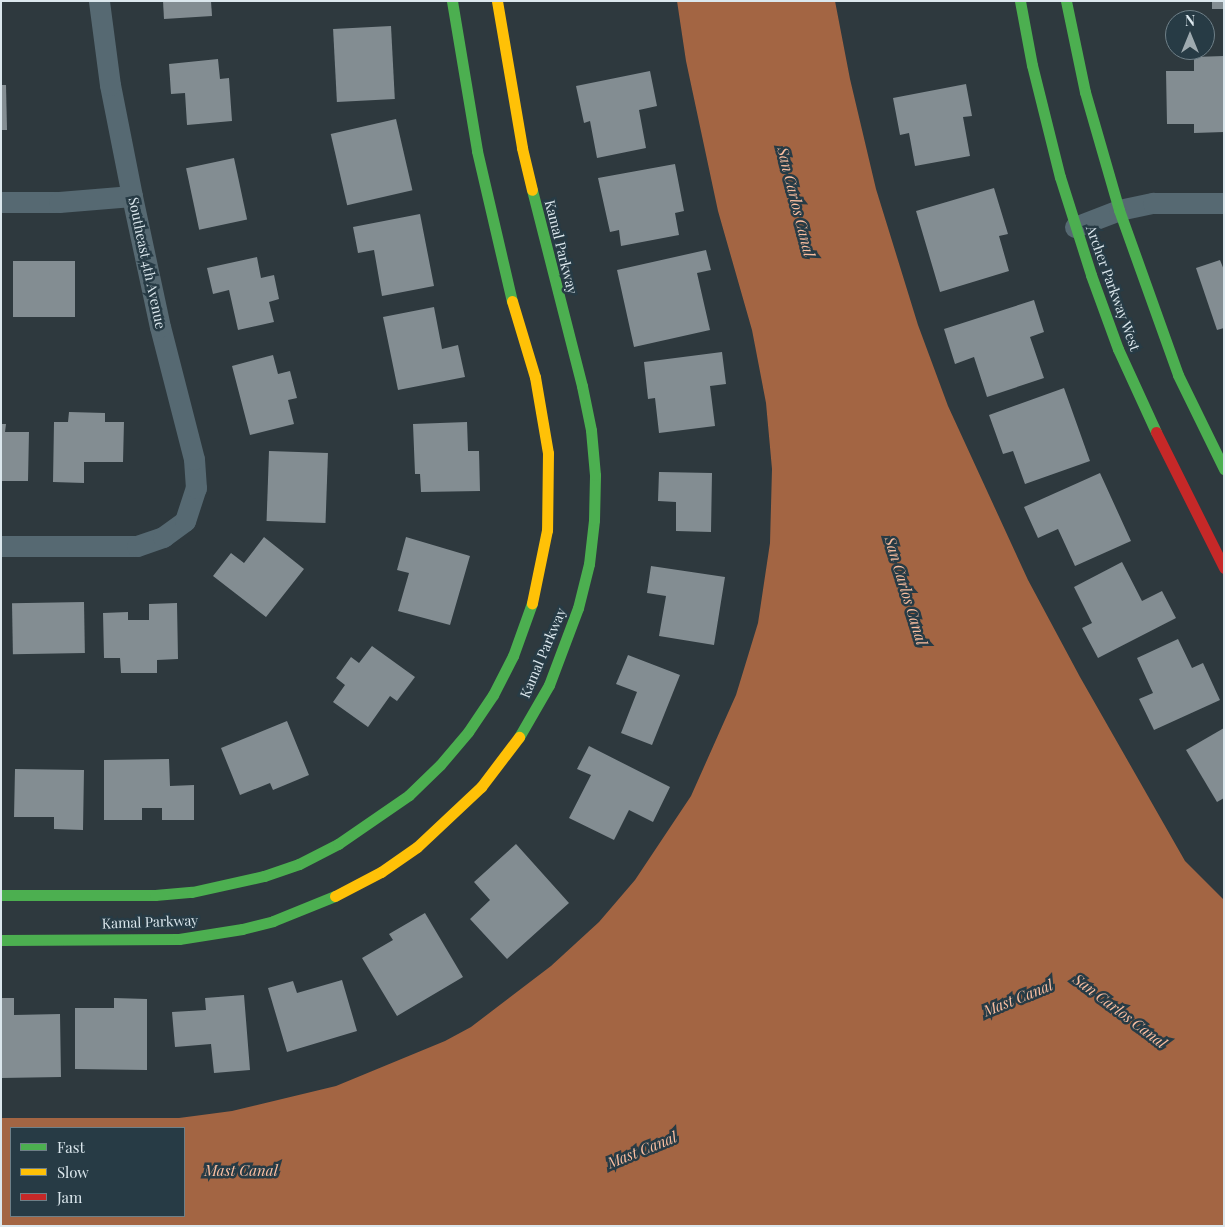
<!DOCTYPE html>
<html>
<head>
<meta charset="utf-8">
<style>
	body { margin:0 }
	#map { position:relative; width:1225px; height:1227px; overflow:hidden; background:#2e393e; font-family:"Playfair Display",serif }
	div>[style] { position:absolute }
	.water>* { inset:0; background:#a36543 }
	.building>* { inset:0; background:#838d92; transform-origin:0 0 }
	.street>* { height:21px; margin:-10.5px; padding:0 10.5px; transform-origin:10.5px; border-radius:10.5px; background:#566972 }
	.fast>* { height:11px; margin:-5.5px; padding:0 5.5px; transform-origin:5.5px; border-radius:5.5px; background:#4caf50 }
	.slow>* { height:11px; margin:-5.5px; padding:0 5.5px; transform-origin:5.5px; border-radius:5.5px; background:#ffc107 }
	.jam>* { height:11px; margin:-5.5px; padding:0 5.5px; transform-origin:5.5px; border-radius:5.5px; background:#c62828 }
	span { translate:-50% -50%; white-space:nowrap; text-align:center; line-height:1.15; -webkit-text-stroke:5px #273b45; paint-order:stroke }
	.street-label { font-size:14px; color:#dbe7ed }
	.water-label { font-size:15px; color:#fabfa1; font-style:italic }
	.frame { position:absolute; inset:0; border:2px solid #dbe7ed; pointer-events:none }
	.legend { position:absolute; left:10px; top:1127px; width:175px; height:90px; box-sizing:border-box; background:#273b45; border:1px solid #6f8088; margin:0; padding:6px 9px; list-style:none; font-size:15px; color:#dbe7ed }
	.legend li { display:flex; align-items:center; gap:10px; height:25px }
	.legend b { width:25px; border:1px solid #6f8088 }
	.north { position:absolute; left:1165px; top:10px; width:50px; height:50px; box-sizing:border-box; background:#273b45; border:1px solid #6f8088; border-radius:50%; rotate:0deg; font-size:14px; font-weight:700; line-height:20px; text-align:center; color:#dbe7ed }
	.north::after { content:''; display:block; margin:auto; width:18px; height:22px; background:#9eaab0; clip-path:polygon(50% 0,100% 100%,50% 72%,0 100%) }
</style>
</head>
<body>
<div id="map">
	<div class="water">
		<div style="clip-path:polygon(evenodd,677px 1px,835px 1px,850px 79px,876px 189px,918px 325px,948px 406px,1028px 580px,1080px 677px,1185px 861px,1224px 900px,1224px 1226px,1px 1226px,1px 1118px,179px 1118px,232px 1111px,336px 1086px,445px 1041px,471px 1027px,551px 966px,599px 922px,635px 880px,691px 796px,736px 695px,758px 623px,770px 543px,772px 469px,766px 403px,752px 330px,718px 211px,686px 61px,677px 1px,11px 1128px,184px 1128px,184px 1216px,11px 1216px,11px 1128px)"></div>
	</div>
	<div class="building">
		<div style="clip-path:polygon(163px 1px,211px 1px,212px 16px,164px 19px)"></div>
		<div style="left:1212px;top:1px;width:12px;height:8px"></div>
		<div style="left:391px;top:26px;width:73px;height:58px;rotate:87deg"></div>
		<div style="clip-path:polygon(1224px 56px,1224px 132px,1194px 133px,1194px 124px,1167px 124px,1166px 71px,1194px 71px,1194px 57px)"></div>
		<div style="clip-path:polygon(218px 59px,220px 79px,229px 78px,232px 121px,187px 125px,185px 93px,171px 94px,169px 64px)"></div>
		<div style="clip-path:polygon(650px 71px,657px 106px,639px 110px,646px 148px,597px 158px,590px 121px,584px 123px,576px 86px)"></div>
		<div style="clip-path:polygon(966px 84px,972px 116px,963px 117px,970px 156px,915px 166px,909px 133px,900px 135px,893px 98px)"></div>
		<div style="clip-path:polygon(1px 85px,6px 85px,7px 130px,1px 130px)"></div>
		<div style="left:396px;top:119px;width:73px;height:67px;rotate:77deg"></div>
		<div style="left:234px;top:158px;width:63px;height:49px;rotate:78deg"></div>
		<div style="clip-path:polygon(675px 164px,684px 211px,675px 213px,679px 235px,621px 246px,619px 230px,610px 232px,598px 178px)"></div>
		<div style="clip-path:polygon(994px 188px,1008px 234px,999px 236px,1009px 271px,940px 292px,916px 211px)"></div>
		<div style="clip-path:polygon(420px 214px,434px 286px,382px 296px,374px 250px,358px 253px,353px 227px)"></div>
		<div style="clip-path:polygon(706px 250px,711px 270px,697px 273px,710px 330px,634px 347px,617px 270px)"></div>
		<div style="clip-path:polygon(257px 257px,261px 278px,274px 275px,279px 299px,269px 302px,274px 322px,238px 330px,229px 290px,213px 294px,207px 268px)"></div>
		<div style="clip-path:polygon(1220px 260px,1224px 270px,1224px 328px,1217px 330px,1196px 268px)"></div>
		<div style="left:75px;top:261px;width:56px;height:62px;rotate:90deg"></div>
		<div style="clip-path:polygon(1034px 300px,1044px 332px,1030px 337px,1044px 378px,987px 397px,974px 357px,955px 364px,944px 329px)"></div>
		<div style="clip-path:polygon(434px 307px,442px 349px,458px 345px,465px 377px,398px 390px,383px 317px)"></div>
		<div style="clip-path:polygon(722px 352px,726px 384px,710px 386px,715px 426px,659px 433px,655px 398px,648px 399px,644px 362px)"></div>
		<div style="clip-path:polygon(273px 355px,278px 374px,290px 371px,297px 398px,288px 400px,294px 424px,250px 435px,232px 366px)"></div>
		<div style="clip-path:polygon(1064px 388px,1090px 461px,1025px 484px,1013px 451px,1003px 454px,989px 415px)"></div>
		<div style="clip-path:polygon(69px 412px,105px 413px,105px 422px,124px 422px,123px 462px,84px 462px,84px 483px,53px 482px,54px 422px,68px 422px)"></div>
		<div style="clip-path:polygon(467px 422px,468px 451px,479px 451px,480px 491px,421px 492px,420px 474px,415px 474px,413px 424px)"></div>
		<div style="clip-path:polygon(1px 424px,6px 424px,5px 432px,29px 432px,28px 481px,1px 481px)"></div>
		<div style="left:269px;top:451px;width:59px;height:70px;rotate:2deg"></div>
		<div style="clip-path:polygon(659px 472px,712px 473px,711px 532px,676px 531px,676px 502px,658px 501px)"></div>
		<div style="clip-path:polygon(1100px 473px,1131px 541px,1075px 566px,1058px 529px,1038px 538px,1024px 507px)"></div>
		<div style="clip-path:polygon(264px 537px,304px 569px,266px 617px,213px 576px,231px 553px,244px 563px)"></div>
		<div style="clip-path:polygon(406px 537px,470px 556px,450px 625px,398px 611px,409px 573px,397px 570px)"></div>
		<div style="clip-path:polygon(1122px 562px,1142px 601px,1162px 591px,1176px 618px,1098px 658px,1082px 628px,1092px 623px,1074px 587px)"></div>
		<div style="clip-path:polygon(651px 566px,725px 577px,714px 645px,659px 636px,666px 596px,647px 593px)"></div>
		<div style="left:84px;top:602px;width:51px;height:72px;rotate:89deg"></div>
		<div style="clip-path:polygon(177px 603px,178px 659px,157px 660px,157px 673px,121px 673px,120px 658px,104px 658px,103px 613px,128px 612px,128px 620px,149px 620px,149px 604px)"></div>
		<div style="clip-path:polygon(1178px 639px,1192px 668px,1203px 663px,1220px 700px,1154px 730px,1139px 699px,1153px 693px,1137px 658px)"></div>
		<div style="clip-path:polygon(372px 646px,415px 677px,397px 701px,390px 696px,368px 727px,333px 702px,345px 685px,336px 678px,351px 657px,359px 663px)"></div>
		<div style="clip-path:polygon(628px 655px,680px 675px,652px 745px,621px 733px,637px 692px,616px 684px)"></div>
		<div style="clip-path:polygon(287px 721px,309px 775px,273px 790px,270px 783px,240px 795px,221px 748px)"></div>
		<div style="clip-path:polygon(1224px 728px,1224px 798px,1217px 802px,1186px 750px)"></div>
		<div style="clip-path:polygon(589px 746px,670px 787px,653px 822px,629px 810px,614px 840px,569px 818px,591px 775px,577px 769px)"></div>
		<div style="clip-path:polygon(169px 759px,170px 786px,194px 785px,194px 820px,162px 820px,162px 808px,142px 808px,142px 820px,104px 820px,104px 760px)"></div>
		<div style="clip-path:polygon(15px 769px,84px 770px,83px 830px,54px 829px,54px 817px,14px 817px)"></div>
		<div style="clip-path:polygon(516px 844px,569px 903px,507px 959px,470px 919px,490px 900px,474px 882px)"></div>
		<div style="clip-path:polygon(425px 913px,463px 977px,397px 1016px,362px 958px,393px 940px,389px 934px)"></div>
		<div style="clip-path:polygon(342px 980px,357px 1031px,287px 1052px,268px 988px,293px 981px,297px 993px)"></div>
		<div style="clip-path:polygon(244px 995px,250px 1070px,214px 1073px,211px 1044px,175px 1047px,172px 1012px,206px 1010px,205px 998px)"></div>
		<div style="clip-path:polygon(1px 998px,14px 998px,14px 1015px,60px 1014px,61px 1077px,1px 1078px)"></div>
		<div style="clip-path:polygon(114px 998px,147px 999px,147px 1070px,75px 1069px,75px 1008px,114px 1008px)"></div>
	</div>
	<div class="street">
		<div style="left:1px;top:202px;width:58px"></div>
		<div style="left:59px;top:202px;width:73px;rotate:-4.7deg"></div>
		<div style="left:1075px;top:227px;width:47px;rotate:-21.1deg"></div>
		<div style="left:1119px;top:210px;width:35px;rotate:-12deg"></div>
		<div style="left:1153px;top:203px;width:71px"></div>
		<div style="left:1px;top:546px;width:136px"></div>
		<div style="left:137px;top:546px;width:28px;rotate:-19deg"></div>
		<div style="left:163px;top:537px;width:27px;rotate:-36deg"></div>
		<div style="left:185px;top:521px;width:35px;rotate:-72deg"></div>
		<div style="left:196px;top:488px;width:29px;rotate:-94deg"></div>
		<div style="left:194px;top:459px;width:136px;rotate:-104.4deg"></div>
		<div style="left:160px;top:327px;width:134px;rotate:-102.1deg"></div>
		<div style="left:132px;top:196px;width:113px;rotate:-101.2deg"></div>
		<div style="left:110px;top:85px;width:85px;rotate:-97.5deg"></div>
	</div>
	<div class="fast">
		<div style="left:452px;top:1px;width:152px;rotate:80.5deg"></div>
		<div style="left:477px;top:151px;width:154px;rotate:76.9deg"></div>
		<div style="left:1020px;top:1px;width:65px;rotate:79.4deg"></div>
		<div style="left:1032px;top:65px;width:115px;rotate:76deg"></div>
		<div style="left:1060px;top:177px;width:103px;rotate:72.4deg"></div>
		<div style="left:1091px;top:275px;width:79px;rotate:70deg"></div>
		<div style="left:1118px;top:349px;width:91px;rotate:65.4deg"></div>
		<div style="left:1066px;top:1px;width:93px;rotate:78.2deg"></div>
		<div style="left:1085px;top:92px;width:123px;rotate:73.9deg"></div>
		<div style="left:1119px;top:210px;width:175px;rotate:70.3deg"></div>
		<div style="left:1178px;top:375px;width:105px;rotate:63.9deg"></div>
		<div style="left:519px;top:737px;width:60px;rotate:-60deg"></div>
		<div style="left:549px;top:685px;width:82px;rotate:-69.4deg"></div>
		<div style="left:578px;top:608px;width:45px;rotate:-76deg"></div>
		<div style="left:589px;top:564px;width:44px;rotate:-83.5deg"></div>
		<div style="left:594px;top:520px;width:45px;rotate:-88.7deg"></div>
		<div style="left:595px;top:475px;width:45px;rotate:-95.1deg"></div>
		<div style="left:591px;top:430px;width:45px;rotate:-101.6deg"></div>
		<div style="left:582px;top:386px;width:202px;rotate:-104.3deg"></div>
		<div style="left:1px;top:895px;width:154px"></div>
		<div style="left:155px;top:895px;width:37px;rotate:-5deg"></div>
		<div style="left:192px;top:892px;width:74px;rotate:-12.5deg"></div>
		<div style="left:264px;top:876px;width:37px;rotate:-19deg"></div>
		<div style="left:299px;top:864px;width:44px;rotate:-27.1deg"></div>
		<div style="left:338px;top:844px;width:86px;rotate:-34.6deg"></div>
		<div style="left:409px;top:795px;width:43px;rotate:-44.1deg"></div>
		<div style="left:440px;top:765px;width:43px;rotate:-49.7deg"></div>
		<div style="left:468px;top:732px;width:45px;rotate:-56deg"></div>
		<div style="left:493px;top:695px;width:44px;rotate:-62.9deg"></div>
		<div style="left:513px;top:656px;width:56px;rotate:-70.3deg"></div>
		<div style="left:1px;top:940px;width:178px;rotate:-0.3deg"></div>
		<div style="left:179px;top:939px;width:64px;rotate:-9deg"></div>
		<div style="left:242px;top:929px;width:32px;rotate:-14deg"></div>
		<div style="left:273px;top:921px;width:67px;rotate:-22deg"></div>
	</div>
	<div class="slow">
		<div style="left:497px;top:1px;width:149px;rotate:80.3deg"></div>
		<div style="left:522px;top:148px;width:43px;rotate:76.6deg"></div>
		<div style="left:512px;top:301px;width:79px;rotate:73.2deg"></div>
		<div style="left:535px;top:377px;width:77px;rotate:80.3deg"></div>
		<div style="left:548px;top:453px;width:77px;rotate:90.7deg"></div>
		<div style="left:547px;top:530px;width:75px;rotate:101.6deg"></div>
		<div style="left:335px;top:896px;width:52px;rotate:-27.6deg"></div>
		<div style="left:381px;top:872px;width:44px;rotate:-34.8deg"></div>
		<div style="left:417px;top:847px;width:88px;rotate:-43.2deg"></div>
		<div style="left:481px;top:787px;width:63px;rotate:-52.8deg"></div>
	</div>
	<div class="jam">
		<div style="left:1156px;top:432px;width:152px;rotate:63.4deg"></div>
	</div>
	<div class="street-label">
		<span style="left:561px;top:247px;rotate:76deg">Kamal Parkway</span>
		<span style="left:147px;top:263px;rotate:78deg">Southeast 4th Avenue</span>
		<span style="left:1113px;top:288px;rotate:70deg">Archer Parkway West</span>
		<span style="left:543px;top:653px;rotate:-67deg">Kamal Parkway</span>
		<span style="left:150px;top:922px;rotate:-2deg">Kamal Parkway</span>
	</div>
	<div class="water-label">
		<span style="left:796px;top:202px;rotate:76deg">San Carlos Canal</span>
		<span style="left:906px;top:591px;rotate:73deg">San Carlos Canal</span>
		<span style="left:1018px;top:998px;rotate:-22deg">Mast Canal</span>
		<span style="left:1120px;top:1011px;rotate:37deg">San Carlos Canal</span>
		<span style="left:642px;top:1150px;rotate:-22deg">Mast Canal</span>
		<span style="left:241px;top:1171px">Mast Canal</span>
	</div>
	<div class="frame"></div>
	<ul class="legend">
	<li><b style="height:6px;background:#4caf50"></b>Fast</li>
	<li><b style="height:6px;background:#ffc107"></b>Slow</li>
	<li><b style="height:6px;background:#c62828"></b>Jam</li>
	</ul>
	<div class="north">N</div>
</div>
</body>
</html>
